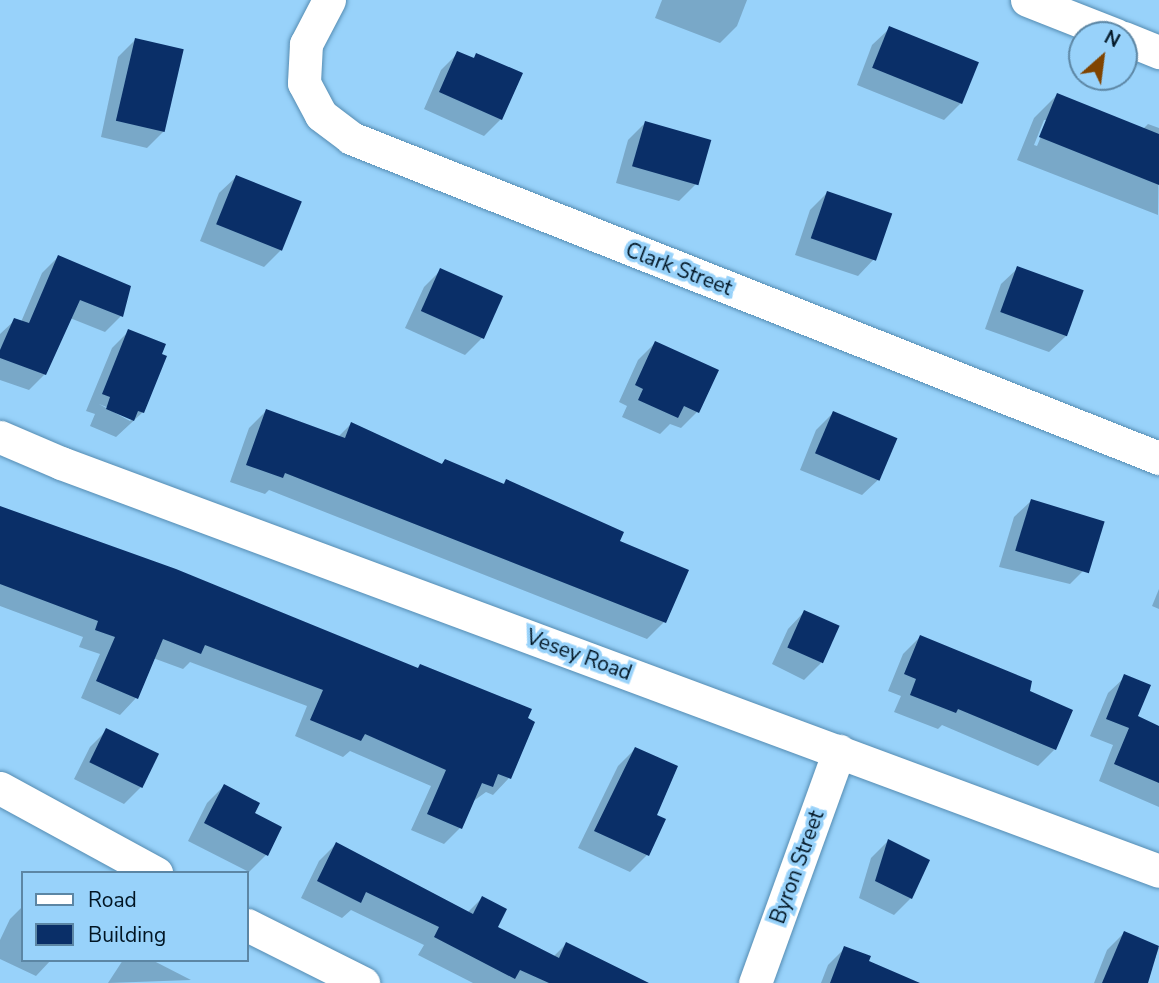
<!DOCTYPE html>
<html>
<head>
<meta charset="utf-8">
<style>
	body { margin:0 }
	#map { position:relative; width:1159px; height:983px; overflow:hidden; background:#98d2fa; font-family:"Nunito Sans",sans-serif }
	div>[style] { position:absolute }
	.shadow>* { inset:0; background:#0003 }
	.building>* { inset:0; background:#0a2f68; transform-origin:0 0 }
	.roads { filter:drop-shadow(0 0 2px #558cb2) drop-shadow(0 0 2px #558cb2) }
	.street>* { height:33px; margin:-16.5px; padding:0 16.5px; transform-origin:16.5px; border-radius:16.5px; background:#fff }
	span { translate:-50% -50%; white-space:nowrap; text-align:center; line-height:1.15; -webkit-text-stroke:7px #98d2fa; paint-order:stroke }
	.street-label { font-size:21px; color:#011523 }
	.legend { position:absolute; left:21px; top:871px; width:228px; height:91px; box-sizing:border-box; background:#98d2fa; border:2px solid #5c86a4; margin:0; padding:9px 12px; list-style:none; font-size:21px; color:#011523 }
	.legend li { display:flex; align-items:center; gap:14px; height:35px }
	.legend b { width:35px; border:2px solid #5c86a4 }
	.north { position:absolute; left:1068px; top:21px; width:70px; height:70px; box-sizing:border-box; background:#98d2fa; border:2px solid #5c86a4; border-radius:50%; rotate:28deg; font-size:19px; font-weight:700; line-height:28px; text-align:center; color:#011523 }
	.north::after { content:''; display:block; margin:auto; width:24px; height:32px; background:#804400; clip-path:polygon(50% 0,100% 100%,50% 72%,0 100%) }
</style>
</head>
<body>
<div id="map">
	<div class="shadow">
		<div style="clip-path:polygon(662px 0,747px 0,737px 26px,720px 43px,655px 18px)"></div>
		<div style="clip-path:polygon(889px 29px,961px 103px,944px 120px,857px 85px,872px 45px)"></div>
		<div style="clip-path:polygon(135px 40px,164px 131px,147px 148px,101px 137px,118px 57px)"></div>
		<div style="clip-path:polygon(458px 53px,472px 59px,477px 55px,501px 119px,484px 136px,424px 109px,441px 70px)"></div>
		<div style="clip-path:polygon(evenodd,1057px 95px,1143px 129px,1148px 124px,1159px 128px,1158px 215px,1017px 160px,1034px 118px,1057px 95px,1044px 120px,1048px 120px,1037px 146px,1034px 145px,1044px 120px)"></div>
		<div style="clip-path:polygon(645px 123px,696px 184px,679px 201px,616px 183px,628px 140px)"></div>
		<div style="clip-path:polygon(236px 177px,281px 250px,264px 267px,200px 241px,219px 193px)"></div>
		<div style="clip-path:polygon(827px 193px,874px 259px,858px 276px,795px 255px,810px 210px)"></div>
		<div style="clip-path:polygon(58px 257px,121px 316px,105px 332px,70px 318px,45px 374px,29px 390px,0 380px,0 334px,15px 320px,21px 322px,42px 273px)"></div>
		<div style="clip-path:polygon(1018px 268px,1082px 291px,1066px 336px,1049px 352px,985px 329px,1001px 284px)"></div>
		<div style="clip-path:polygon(441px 270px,501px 297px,482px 338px,465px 355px,405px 328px,424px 287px)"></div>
		<div style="clip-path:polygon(evenodd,129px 331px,143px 412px,116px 437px,90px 426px,95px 414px,86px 411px,112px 348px,129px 331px,99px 404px,133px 418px,130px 421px,99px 404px)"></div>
		<div style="clip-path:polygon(655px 343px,697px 412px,681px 428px,670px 424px,660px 434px,622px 417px,627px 406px,619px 402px,638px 360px)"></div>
		<div style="clip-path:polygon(266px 411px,338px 437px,351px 424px,440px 465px,445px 461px,502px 485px,506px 481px,618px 541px,664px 622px,647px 639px,269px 490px,265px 494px,230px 482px,249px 428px)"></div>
		<div style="clip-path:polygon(833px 413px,879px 479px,862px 495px,800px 470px,816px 430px)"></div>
		<div style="clip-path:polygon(1031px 501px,1087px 567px,1070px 584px,999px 567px,1014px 517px)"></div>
		<div style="clip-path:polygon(0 508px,533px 722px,509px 778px,493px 795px,486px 792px,472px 802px,460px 828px,444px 844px,411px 830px,431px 786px,350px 751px,343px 757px,295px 736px,307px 706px,190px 662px,183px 669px,153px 658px,136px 698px,120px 715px,81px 698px,100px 654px,79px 647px,83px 637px,0 606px)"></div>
		<div style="clip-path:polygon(1159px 589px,1159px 609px,1152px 606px)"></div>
		<div style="clip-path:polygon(804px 612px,821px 663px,804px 680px,772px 664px,788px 629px)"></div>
		<div style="clip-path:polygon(920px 637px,1028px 692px,1055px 749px,1038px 766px,942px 725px,938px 729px,894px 712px,901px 696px,888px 691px,903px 654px)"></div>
		<div style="clip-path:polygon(1125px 677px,1135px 717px,1159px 727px,1159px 807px,1099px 781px,1113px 745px,1090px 736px,1108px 693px)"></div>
		<div style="clip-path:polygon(107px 730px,141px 787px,124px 804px,74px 779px,90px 747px)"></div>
		<div style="clip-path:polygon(635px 749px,654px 816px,647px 855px,630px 872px,578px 848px,618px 766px)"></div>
		<div style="clip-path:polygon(224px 786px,252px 814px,266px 855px,249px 872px,188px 841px,207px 803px)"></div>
		<div style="clip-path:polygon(888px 841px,911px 898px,894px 915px,859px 898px,871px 858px)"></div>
		<div style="clip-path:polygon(336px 844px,467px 913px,482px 898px,496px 928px,553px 957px,566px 944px,645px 983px,473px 983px,418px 955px,424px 945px,351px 910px,342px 918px,301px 898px,319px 861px)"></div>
		<div style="clip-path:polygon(23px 906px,23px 960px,51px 960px,36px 976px,0 959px,0 940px,10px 919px)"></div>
		<div style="clip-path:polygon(1124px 933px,1159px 948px,1146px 983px,1094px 983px,1107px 950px)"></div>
		<div style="clip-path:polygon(845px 948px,867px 962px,880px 983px,821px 983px,828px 965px)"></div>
		<div style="clip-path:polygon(123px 960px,152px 960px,191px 980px,108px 983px)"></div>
	</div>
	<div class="building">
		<div style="left:889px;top:26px;width:97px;height:45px;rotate:22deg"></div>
		<div style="left:135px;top:38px;width:50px;height:85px;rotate:13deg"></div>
		<div style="clip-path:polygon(457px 51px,474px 58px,476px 53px,523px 73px,502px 120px,439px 92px)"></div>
		<div style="clip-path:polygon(1057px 93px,1159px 134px,1159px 185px,1039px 137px)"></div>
		<div style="left:645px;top:121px;width:69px;height:47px;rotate:16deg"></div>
		<div style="left:236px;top:175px;width:71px;height:53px;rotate:22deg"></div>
		<div style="left:827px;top:191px;width:69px;height:50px;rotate:19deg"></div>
		<div style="clip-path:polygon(58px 255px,131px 286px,123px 317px,80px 300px,46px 375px,0 358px,0 350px,14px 318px,29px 323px)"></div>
		<div style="left:1017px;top:266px;width:71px;height:49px;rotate:20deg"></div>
		<div style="left:440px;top:268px;width:69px;height:47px;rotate:24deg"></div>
		<div style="clip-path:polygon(128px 329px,166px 344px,162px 354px,167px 356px,144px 413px,138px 411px,134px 421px,106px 409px,110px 397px,102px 394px)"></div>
		<div style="clip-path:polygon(655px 341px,719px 370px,699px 413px,684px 406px,678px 418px,638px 400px,643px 389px,635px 385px)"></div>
		<div style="clip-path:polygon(266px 409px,345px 438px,351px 422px,442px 464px,445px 459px,504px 484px,506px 479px,624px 532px,620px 541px,689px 570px,666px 623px,285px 473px,283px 478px,246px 465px)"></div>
		<div style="left:833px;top:411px;width:70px;height:46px;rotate:23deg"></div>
		<div style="left:1031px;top:499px;width:77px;height:54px;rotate:17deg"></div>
		<div style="clip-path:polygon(0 506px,176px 569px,418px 668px,420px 664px,532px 709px,528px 718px,535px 722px,511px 779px,498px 774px,493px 787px,482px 783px,462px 829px,427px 814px,446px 770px,365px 734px,361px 741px,310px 720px,323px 690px,205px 645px,201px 654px,163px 639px,138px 699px,96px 681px,115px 637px,95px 630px,98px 621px,0 584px)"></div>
		<div style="left:804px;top:610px;width:39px;height:41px;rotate:24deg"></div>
		<div style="clip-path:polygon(920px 635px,1032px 681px,1030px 691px,1073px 710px,1056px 750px,958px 709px,956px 713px,910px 695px,916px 679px,904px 674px)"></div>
		<div style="clip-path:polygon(1124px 674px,1151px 685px,1138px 716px,1159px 726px,1159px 783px,1114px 764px,1129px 728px,1106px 719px)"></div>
		<div style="left:106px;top:728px;width:59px;height:38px;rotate:26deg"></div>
		<div style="clip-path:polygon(635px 747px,678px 766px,657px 815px,666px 819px,649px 856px,594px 831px)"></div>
		<div style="clip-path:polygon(224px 784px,260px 803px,255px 813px,282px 827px,268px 856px,204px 823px)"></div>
		<div style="clip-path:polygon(888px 839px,930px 860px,912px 899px,875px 881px)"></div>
		<div style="clip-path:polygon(336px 842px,473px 914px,482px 896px,507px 909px,498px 927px,559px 958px,566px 942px,649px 983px,549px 983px,520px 970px,515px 979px,434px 937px,439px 927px,366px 892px,361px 903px,317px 881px)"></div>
		<div style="clip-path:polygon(1124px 931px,1159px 946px,1148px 983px,1102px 983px)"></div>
		<div style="clip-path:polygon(844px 946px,871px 956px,869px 961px,920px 983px,830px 983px)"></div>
	</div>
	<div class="roads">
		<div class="street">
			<div style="left:329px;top:0;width:50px;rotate:117.6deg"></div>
			<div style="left:306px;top:44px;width:39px;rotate:93deg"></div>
			<div style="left:304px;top:83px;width:36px;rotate:62deg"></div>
			<div style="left:321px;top:115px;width:38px;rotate:37deg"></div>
			<div style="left:351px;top:138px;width:869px;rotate:21.61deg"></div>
			<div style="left:1027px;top:0;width:96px;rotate:21.5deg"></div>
			<div style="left:1124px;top:38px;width:38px;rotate:22deg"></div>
			<div style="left:0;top:437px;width:66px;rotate:23.1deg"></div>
			<div style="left:61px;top:463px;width:1171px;rotate:20.38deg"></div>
			<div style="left:0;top:788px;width:178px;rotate:28.6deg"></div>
			<div style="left:247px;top:925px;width:130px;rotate:26.6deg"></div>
			<div style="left:755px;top:983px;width:247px;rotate:-70.1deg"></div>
		</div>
	</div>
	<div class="street-label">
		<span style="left:679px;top:269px;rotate:21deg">Clark Street</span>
		<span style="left:579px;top:655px;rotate:20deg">Vesey Road</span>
		<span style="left:797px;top:867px;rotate:-70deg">Byron Street</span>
	</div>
	<ul class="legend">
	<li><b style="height:9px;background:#fff"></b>Road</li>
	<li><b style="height:19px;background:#0a2f68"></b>Building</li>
	</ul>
	<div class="north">N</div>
</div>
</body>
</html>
